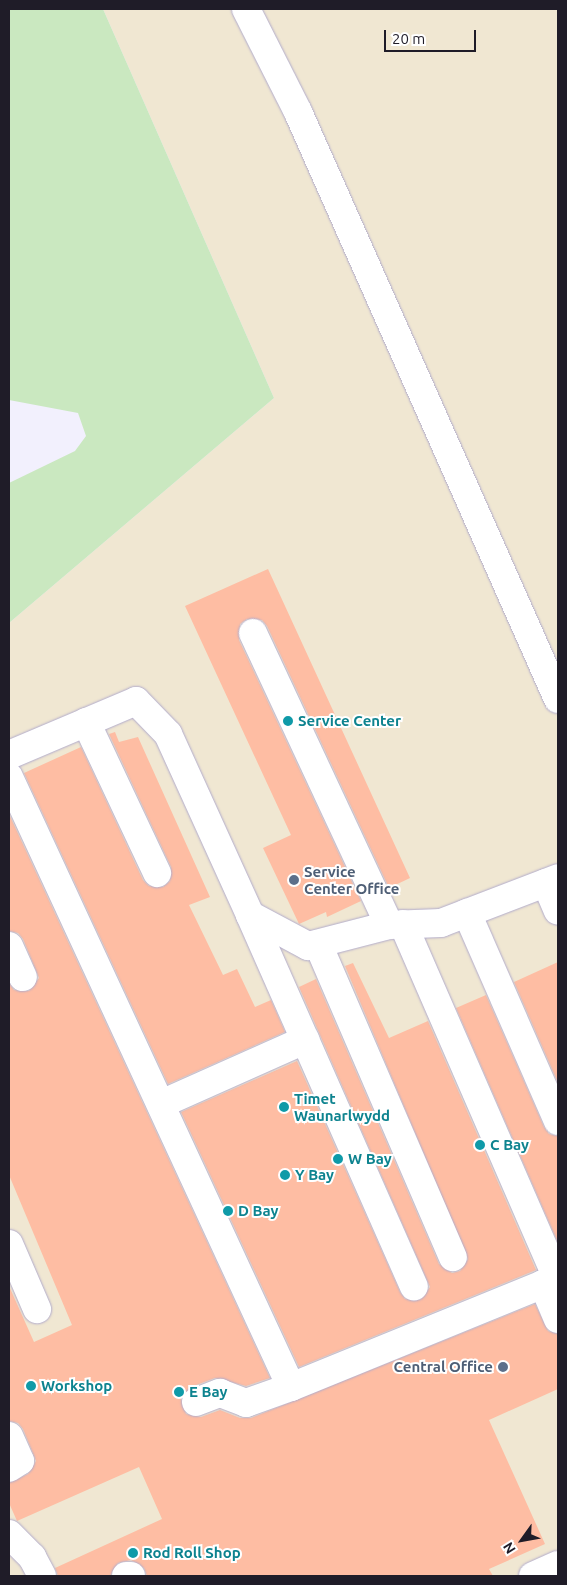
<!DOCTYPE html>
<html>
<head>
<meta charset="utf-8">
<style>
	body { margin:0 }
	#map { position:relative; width:567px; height:1585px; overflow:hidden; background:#f2f0fd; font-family:Ubuntu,sans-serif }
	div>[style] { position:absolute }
	.industrial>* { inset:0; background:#f0e7d2 }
	.green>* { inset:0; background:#cae8c0 }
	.building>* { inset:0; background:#febda3 }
	.roads { filter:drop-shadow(0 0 1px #b1abcb) drop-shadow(0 0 1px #b1abcb) }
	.minor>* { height:28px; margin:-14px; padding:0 14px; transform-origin:14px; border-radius:14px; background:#fff }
	.dots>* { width:14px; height:14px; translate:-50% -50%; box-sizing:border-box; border:2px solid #fff; border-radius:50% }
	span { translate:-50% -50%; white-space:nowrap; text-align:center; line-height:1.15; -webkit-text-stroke:4px #fff; paint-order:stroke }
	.culture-label { font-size:15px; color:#0d838f; font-weight:700 }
	.left { translate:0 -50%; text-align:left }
	.service-label { font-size:15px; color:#4e5e75; font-weight:700 }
	.right { translate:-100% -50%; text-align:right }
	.frame { position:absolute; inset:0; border:10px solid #1f1c28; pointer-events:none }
	.north { position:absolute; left:497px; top:1515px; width:50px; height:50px; -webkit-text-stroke:4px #fff; paint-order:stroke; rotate:238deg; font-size:14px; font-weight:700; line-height:20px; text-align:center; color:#1f1c28 }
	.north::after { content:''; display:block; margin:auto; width:18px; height:22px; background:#1f1c28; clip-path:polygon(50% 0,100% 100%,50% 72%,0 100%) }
	.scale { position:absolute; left:384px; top:30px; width:92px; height:22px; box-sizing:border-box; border:2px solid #1f1c28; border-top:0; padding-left:6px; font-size:15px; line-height:18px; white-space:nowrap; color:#1f1c28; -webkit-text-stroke:4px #fff; paint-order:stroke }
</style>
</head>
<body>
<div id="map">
	<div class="industrial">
		<div style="clip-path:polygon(103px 9px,558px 9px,558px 1576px,9px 1576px,9px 623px,274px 398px)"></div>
	</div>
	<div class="green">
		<div style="clip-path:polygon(9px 9px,103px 9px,274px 398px,9px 623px,9px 483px,75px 451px,86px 436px,78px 413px,9px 400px)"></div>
	</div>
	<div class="building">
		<div style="clip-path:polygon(268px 569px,410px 878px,389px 888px,267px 626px,262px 620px,247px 619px,240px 624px,239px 640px,361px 901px,327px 917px,326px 912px,299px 924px,263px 848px,291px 835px,185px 606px)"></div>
		<div style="clip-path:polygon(115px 732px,119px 742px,138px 737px,210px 897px,189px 905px,223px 975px,237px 969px,255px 1007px,271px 1000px,285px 1032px,168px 1084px,24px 773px,81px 747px,143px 880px,149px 886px,163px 887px,170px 881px,171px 867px,109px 734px)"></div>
		<div style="clip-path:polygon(9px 814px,270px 1378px,246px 1386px,215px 1378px,191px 1387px,181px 1399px,186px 1414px,201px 1417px,220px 1410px,240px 1418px,251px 1418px,535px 1304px,548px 1331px,558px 1334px,558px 1389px,489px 1420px,545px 1544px,489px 1569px,493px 1576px,147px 1576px,144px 1568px,131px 1560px,118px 1563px,110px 1576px,58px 1576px,55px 1568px,162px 1519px,139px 1467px,17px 1521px,9px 1503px,9px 1483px,28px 1474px,36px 1461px,23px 1429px,18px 1423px,9px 1421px,9px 1286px,34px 1342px,72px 1325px,9px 1175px,9px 983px,14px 990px,29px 991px,39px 978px,23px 939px,18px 933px,9px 931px)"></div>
		<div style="clip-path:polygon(558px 962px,558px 1083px,514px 982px)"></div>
		<div style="clip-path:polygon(353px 963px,389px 1038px,428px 1021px,536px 1270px,299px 1367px,181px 1112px,297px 1061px,400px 1292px,405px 1299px,420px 1300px,430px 1287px,299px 987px,316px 979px,439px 1264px,452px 1273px,460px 1271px,468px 1259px,345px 966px)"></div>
		<div style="clip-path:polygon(486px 995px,544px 1127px,549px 1134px,558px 1136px,558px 1243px,456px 1008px)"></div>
	</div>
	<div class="roads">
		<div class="minor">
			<div style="left:246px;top:9px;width:115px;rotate:63.2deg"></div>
			<div style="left:298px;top:112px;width:642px;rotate:66.11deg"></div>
			<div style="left:253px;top:633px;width:322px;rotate:65deg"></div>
			<div style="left:86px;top:722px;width:167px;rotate:64.8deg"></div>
			<div style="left:9px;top:755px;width:138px;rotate:-23deg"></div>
			<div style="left:136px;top:701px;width:46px;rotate:45.9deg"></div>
			<div style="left:168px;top:734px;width:199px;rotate:65.6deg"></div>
			<div style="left:250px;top:915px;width:66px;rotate:28.1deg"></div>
			<div style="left:308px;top:946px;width:84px;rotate:-14.5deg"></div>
			<div style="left:389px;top:925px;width:52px;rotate:-2.2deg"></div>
			<div style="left:441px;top:923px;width:125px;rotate:-21deg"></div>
			<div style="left:9px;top:777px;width:672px;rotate:65.19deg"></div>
			<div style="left:291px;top:1387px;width:288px;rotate:-22.2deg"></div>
			<div style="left:546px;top:883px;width:30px;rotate:67deg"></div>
			<div style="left:467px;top:913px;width:227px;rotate:66.4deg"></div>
			<div style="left:250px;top:915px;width:406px;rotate:66.2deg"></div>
			<div style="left:403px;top:924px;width:387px;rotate:66.5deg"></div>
			<div style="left:318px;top:944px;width:341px;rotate:66.7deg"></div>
			<div style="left:9px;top:946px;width:34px;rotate:66deg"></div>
			<div style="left:161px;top:1104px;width:158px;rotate:-24deg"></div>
			<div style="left:9px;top:1244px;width:71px;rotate:66.7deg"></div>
			<div style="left:543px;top:1284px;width:38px;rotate:67deg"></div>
			<div style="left:196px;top:1402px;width:26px;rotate:-21deg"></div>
			<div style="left:220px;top:1393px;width:28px;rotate:21deg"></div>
			<div style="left:246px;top:1403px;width:48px;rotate:-19.6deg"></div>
			<div style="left:9px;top:1436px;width:27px;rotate:66deg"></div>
			<div style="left:20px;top:1461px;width:13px;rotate:148deg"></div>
			<div style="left:9px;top:1534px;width:33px;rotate:45deg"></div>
			<div style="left:32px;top:1557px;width:21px;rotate:62deg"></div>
			<div style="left:126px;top:1576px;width:5px"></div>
			<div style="left:533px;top:1576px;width:27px;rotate:-24deg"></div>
		</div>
	</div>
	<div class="dots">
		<div style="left:288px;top:721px;background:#0f9aa8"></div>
		<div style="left:294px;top:880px;background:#5c6f8a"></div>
		<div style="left:284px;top:1107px;background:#0f9aa8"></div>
		<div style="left:480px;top:1145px;background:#0f9aa8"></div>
		<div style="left:338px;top:1159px;background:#0f9aa8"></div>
		<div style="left:285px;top:1175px;background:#0f9aa8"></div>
		<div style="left:228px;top:1211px;background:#0f9aa8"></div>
		<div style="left:503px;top:1367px;background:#5c6f8a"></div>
		<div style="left:31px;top:1386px;background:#0f9aa8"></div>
		<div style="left:179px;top:1392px;background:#0f9aa8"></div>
		<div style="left:133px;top:1553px;background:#0f9aa8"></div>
	</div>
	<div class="culture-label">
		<span class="left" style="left:298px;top:721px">Service Center</span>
		<span class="left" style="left:294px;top:1107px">Timet<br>Waunarlwydd</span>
		<span class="left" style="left:490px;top:1145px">C Bay</span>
		<span class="left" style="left:348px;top:1159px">W Bay</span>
		<span class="left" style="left:295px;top:1175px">Y Bay</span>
		<span class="left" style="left:238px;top:1211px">D Bay</span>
		<span class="left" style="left:41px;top:1386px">Workshop</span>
		<span class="left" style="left:189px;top:1392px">E Bay</span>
		<span class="left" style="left:143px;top:1553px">Rod Roll Shop</span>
	</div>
	<div class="service-label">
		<span class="left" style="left:304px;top:880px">Service<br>Center Office</span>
		<span class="right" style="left:493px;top:1367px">Central Office</span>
	</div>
	<div class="frame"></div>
	<div class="north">N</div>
	<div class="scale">20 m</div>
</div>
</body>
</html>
